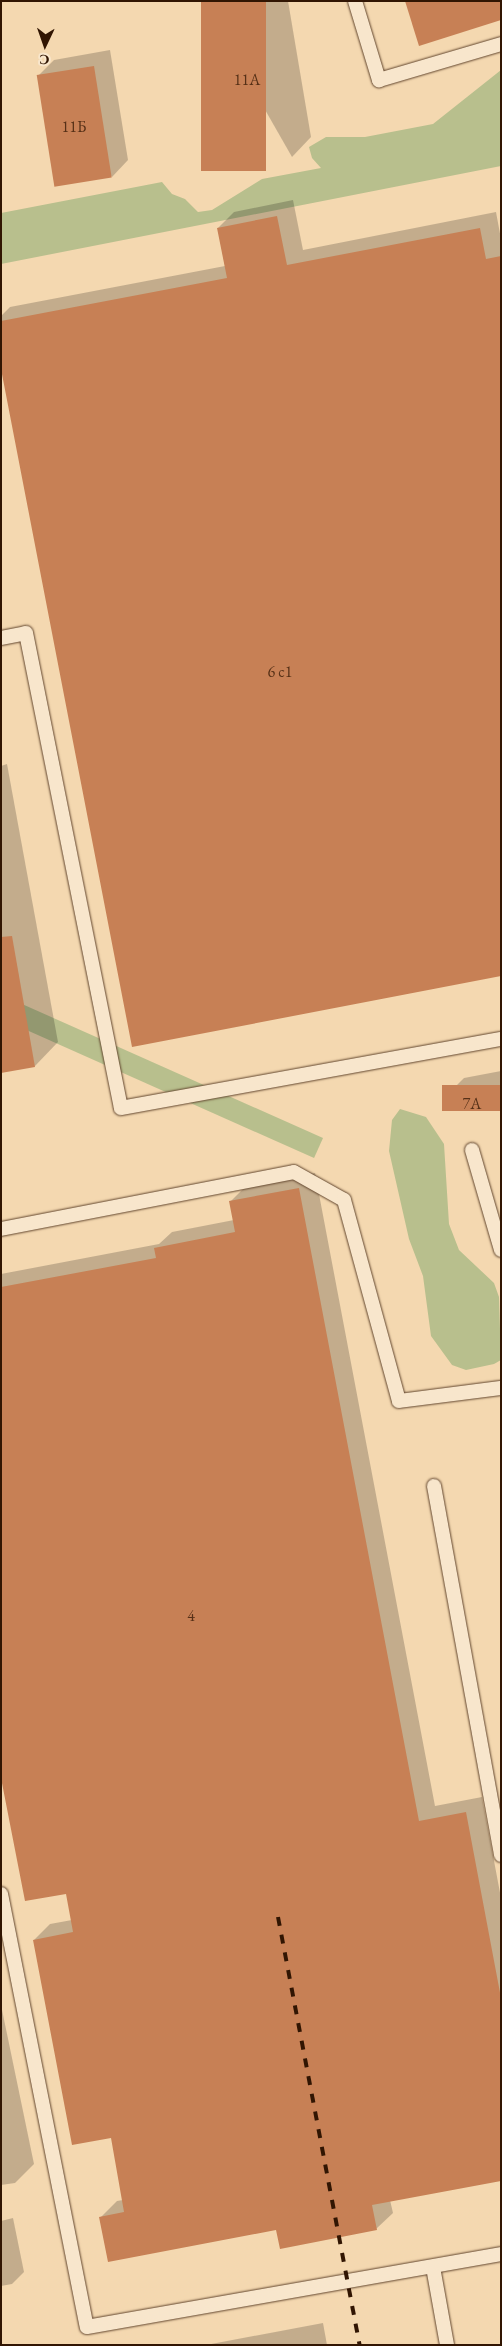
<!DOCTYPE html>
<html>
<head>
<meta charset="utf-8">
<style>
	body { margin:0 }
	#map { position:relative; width:502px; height:2346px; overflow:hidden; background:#f4d8b0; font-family:"EB Garamond",serif }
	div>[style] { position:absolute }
	.green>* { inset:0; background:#b8bf8d; transform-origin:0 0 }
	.shadow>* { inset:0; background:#0003 }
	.building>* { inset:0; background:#c78055; transform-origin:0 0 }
	.roads { filter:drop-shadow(0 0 1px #62462e) drop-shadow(0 0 1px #62462e) }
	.service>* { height:14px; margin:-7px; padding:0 7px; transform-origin:7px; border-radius:7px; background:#f8e6cc }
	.rail>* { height:4px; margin-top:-2px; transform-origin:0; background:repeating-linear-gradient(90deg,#311502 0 9px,transparent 0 18px) }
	span { translate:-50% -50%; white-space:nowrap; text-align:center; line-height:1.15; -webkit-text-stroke:4px #f8e6cc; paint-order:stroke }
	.number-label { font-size:16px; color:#563017 }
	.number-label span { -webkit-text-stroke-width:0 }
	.frame { position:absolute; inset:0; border:2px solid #311502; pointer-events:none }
	.north { position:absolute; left:20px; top:20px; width:50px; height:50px; -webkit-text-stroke:4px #f8e6cc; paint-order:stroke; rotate:183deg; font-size:14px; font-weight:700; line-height:20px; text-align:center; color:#311502 }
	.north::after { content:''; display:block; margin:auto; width:18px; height:22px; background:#311502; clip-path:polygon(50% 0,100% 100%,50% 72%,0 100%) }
</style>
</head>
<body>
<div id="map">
	<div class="green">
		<div style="clip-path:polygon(501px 70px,501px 166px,1px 264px,1px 213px,162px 182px,172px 194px,185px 199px,198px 212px,212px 210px,262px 179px,321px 168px,312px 158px,309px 147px,326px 137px,365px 137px,433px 124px)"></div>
		<div style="clip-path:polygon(400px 1109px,426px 1117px,444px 1144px,449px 1224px,459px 1250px,494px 1283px,499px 1297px,501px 1360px,494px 1364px,466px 1370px,452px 1365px,431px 1336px,423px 1276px,409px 1239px,389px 1151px,392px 1120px)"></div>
		<div style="left:323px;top:1138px;width:22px;height:327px;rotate:114deg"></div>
	</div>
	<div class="shadow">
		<div style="clip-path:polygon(203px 1px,288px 1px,311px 137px,292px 157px)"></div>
		<div style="clip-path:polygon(110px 50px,128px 160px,112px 177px,38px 76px,54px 60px)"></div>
		<div style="clip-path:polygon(293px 200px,303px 250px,496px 212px,501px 239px,501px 974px,1px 363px,1px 316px,10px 307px,225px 266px,218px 228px,234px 212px)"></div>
		<div style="clip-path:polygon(7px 764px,58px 1042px,35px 1066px,1px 1072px,1px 766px)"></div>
		<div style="clip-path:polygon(501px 1071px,501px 1110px,444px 1098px,464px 1078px)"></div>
		<div style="clip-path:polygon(315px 1173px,435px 1806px,482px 1797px,501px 1898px,501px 2180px,390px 2200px,393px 2213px,376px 2229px,277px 2229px,101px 2217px,117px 2201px,123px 2200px,112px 2136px,34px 1940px,50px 1924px,72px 1920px,67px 1892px,1px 1771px,1px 1274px,159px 1244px,172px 1232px,234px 1220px,230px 1202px,247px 1185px)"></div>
		<div style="clip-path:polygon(1px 2005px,34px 2164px,15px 2183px,1px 2185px)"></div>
		<div style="clip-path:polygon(13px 2218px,24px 2272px,12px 2284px,1px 2286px,1px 2221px)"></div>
		<div style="clip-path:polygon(323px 2323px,327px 2345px,206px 2345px)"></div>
	</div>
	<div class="building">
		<div style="left:201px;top:1px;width:65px;height:170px"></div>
		<div style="clip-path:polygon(405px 1px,501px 1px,501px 20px,419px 46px)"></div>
		<div style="left:94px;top:66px;width:113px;height:58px;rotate:81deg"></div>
		<div style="clip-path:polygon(277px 216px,287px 265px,480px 228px,486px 259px,501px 256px,501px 976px,132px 1047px,1px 369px,1px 321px,227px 278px,217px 228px)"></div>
		<div style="clip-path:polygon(12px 936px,35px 1067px,1px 1073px,1px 937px)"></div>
		<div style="left:501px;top:1085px;width:26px;height:59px;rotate:90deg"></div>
		<div style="clip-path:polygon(299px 1188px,419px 1821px,466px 1812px,501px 1998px,501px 2181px,372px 2205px,377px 2230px,280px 2249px,276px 2230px,108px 2262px,99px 2217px,124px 2212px,111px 2138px,72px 2145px,33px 1940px,73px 1932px,66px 1894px,25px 1901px,1px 1778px,1px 1287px,156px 1258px,154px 1248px,235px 1232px,229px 1201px)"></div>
	</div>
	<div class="roads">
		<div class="service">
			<div style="left:355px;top:1px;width:83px;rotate:73.1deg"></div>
			<div style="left:379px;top:80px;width:127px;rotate:-16.4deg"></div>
			<div style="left:1px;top:638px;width:25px;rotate:-11deg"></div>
			<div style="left:26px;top:633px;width:484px;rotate:78.7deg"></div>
			<div style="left:121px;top:1108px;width:386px;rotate:-10.3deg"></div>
			<div style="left:472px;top:1150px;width:104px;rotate:73.8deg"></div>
			<div style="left:1px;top:1229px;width:298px;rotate:-11deg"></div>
			<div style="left:294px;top:1172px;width:57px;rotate:29.2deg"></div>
			<div style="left:344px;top:1200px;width:208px;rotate:74.7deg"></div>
			<div style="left:399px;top:1401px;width:103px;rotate:-7.3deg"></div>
			<div style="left:434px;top:1486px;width:375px;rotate:79.7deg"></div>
			<div style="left:1px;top:1894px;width:441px;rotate:78.8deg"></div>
			<div style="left:87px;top:2327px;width:420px;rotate:-10deg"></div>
			<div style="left:433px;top:2267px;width:79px;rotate:79.8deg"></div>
		</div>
	</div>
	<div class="rail">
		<div style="left:278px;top:1917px;width:436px;rotate:79.2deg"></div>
	</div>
	<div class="number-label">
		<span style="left:247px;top:80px">11А</span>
		<span style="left:74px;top:127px">11Б</span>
		<span style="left:280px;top:672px">6 с1</span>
		<span style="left:472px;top:1104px">7А</span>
		<span style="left:191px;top:1616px">4</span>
	</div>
	<div class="frame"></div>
	<div class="north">С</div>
</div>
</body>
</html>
